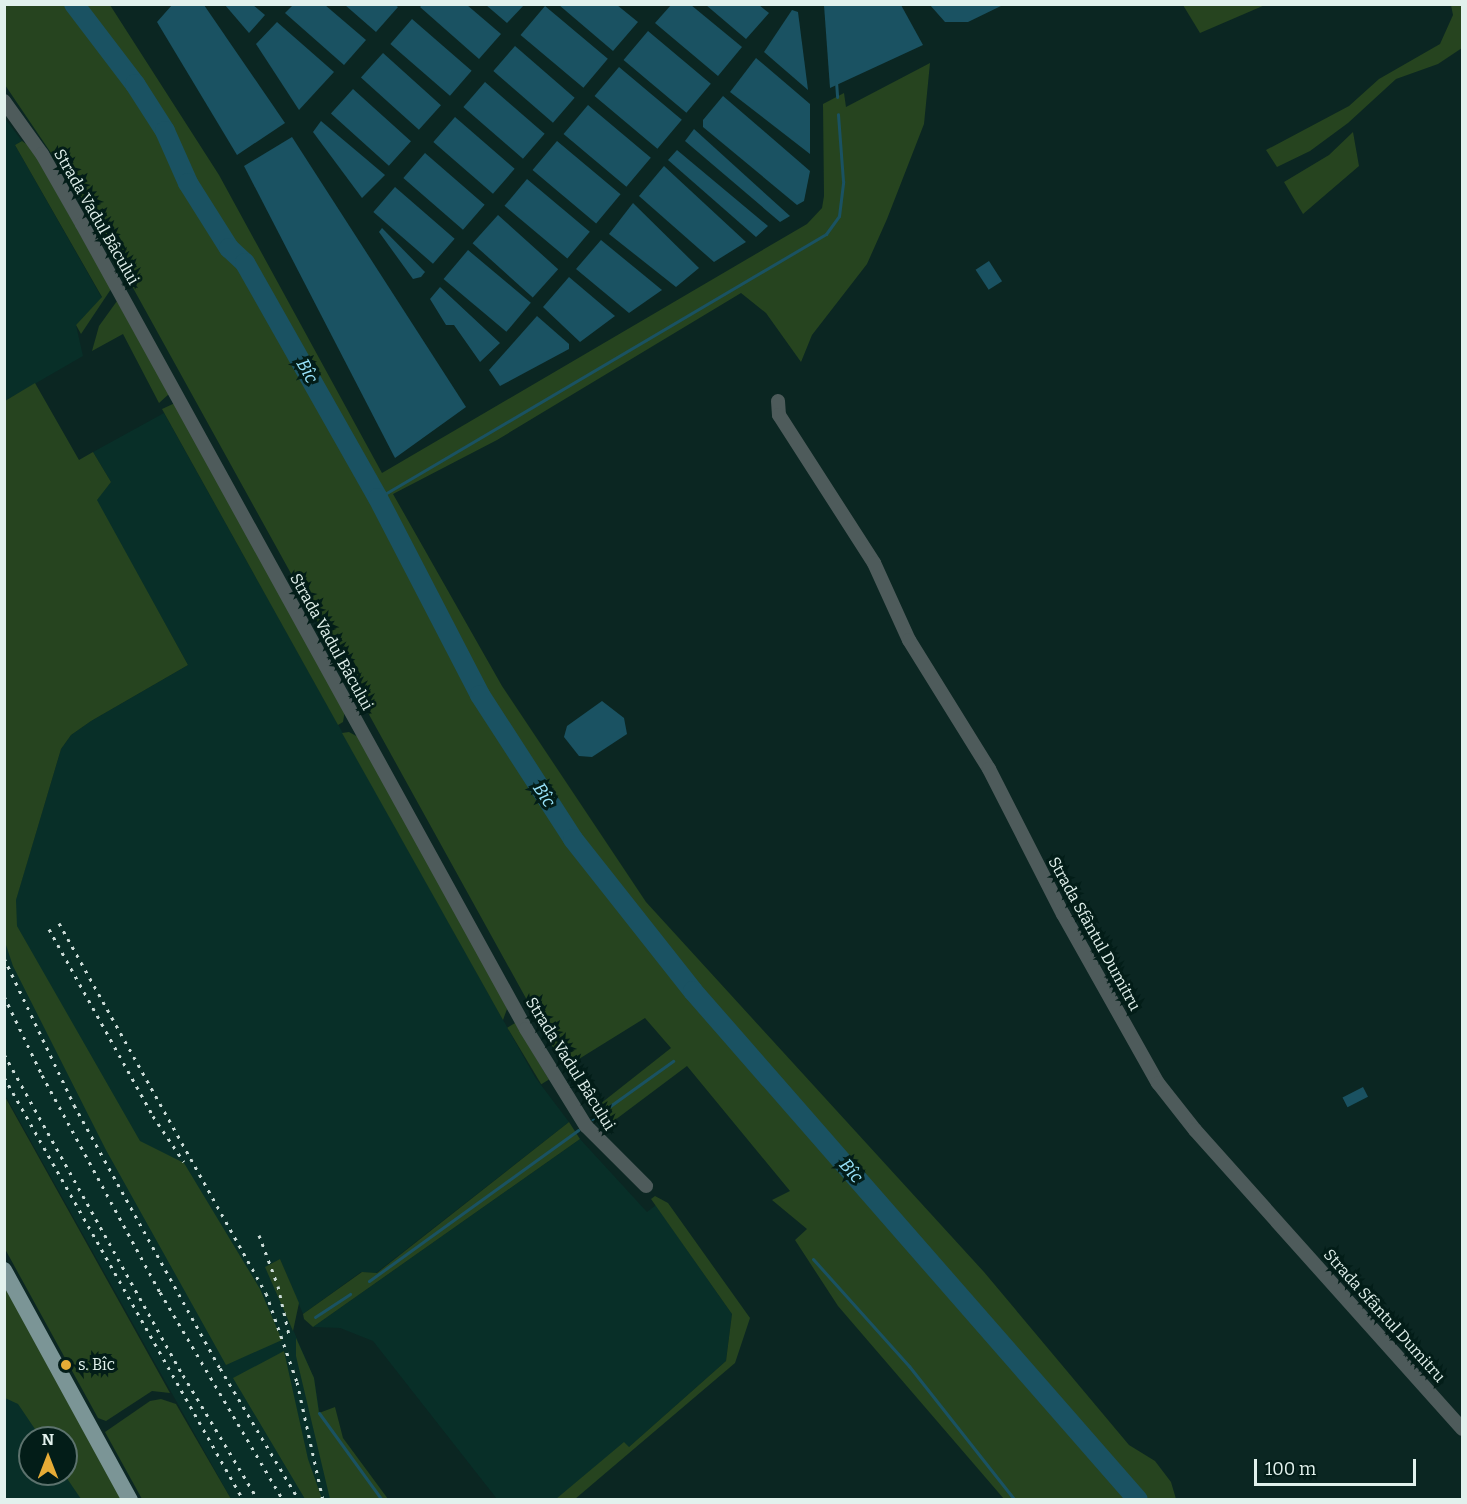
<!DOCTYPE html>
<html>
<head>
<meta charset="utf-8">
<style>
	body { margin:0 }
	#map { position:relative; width:1467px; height:1504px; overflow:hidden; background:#0b2622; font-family:Bitter,serif }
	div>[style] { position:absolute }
	.built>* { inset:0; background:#082f28 }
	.green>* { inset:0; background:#26441f; transform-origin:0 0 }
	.water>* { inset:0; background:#1a5262; transform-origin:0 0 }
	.stream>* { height:3px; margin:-1.5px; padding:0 1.5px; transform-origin:1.5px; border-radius:1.5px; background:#1a5262 }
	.river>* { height:20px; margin:-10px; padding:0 10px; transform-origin:10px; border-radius:10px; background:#1a5262 }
	.minor>* { height:14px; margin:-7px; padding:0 7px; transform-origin:7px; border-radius:7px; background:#4e5b5b }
	.primary>* { height:16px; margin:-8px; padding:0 8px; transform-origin:8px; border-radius:8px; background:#7b9596 }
	.rail>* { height:3px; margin-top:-1.5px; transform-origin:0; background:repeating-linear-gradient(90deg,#cbdbd7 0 3px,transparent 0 9px) }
	.dots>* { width:16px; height:16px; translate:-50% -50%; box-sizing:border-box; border:3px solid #031d18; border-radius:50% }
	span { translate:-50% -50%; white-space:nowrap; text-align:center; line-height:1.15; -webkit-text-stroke:6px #031d18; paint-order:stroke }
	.street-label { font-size:16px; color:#e2f1ed }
	.poi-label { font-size:16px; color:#e2f1ed }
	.left { translate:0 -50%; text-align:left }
	.water-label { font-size:18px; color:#99e3fb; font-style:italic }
	.frame { position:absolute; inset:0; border:6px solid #e2f1ed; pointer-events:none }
	.north { position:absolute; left:18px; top:1426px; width:60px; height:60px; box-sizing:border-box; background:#031d18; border:2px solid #5c726d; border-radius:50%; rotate:0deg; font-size:16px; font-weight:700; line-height:24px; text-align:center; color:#e2f1ed }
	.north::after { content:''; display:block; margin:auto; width:21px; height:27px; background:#e7ac36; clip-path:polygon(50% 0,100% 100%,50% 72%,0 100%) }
	.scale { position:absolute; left:1254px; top:1459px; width:162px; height:27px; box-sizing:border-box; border:3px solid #e2f1ed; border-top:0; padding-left:8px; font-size:18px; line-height:21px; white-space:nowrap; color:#e2f1ed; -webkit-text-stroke:4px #031d18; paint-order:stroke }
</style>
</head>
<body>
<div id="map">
	<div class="built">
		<div style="clip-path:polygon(4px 117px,22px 141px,15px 145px,102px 298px,76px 325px,83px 356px,5px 401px)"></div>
		<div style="clip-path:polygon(164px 413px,535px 1077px,569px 1122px,376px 1273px,361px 1272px,303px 1314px,280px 1259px,266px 1267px,314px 1378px,325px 1445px,343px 1499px,231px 1499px,5px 1095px,4px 892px,16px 899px,61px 749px,71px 735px,91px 721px,188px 665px,96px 500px,111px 482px,93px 452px)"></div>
		<div style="clip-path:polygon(580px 1139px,647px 1212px,656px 1205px,732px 1314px,726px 1361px,628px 1448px,624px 1443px,556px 1500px,497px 1499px,373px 1341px,340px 1328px,313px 1327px)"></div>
		<div style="clip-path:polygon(4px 1357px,52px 1438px,30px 1438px,30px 1474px,66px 1474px,90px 1499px,5px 1499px)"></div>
	</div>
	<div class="green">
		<div style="clip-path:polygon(4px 5px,110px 5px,219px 175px,382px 473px,807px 224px,822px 208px,824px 196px,823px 104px,844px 93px,846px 107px,930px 63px,924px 124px,887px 219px,867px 264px,812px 335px,801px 362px,766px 313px,741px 293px,497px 440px,393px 494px,502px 686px,646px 902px,984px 1272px,1129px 1445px,1155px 1461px,1171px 1482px,1176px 1499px,1004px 1499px,838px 1306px,795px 1240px,807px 1229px,772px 1200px,790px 1191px,687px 1066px,607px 1126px,595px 1108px,671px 1048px,645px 1018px,566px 1067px,554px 1049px,91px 212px,5px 85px)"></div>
		<div style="clip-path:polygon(1183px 5px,1265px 5px,1200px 33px)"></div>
		<div style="clip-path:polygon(1451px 5px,1462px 5px,1462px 48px,1438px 64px,1396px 79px,1348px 123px,1310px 151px,1277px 167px,1266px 150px,1349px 106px,1379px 79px,1440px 44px,1453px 15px)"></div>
		<div style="clip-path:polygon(1353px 132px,1359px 166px,1303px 214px,1284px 182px,1329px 155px)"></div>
		<div style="clip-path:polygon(22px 141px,31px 147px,111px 289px,81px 334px,76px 325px,102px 297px,15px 145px)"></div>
		<div style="clip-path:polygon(117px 301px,169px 394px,159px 403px,123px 334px,92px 351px,99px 326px)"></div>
		<div style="clip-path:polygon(35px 383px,79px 460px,93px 452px,111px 482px,97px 500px,188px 665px,91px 721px,71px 735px,61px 749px,16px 900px,17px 926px,140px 1141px,184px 1163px,260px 1289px,282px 1340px,226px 1365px,106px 1150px,13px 966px,5px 942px,5px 401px)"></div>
		<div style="clip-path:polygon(175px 403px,345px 710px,343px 722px,338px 725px,162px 409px)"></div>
		<div style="clip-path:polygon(349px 732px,360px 738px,493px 979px,507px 1009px,503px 1020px,342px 733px)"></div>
		<div style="left:515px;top:1023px;width:66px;height:9px;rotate:59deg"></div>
		<div style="clip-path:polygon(4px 1095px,170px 1393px,152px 1391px,106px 1421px,98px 1418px,5px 1249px)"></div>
		<div style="clip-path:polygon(569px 1122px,580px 1139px,313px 1327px,304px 1319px,303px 1314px,362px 1272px,377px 1273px)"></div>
		<div style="clip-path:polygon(655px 1196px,668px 1203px,750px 1318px,735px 1363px,575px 1499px,556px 1499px,624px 1442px,629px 1447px,726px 1361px,732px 1314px,651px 1199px)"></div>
		<div style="clip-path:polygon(280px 1259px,299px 1303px,293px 1331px,265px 1267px)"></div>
		<div style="clip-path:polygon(4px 1285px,121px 1499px,81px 1499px,64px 1474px,66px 1438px,41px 1438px,18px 1404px,5px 1398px)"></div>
		<div style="clip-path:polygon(296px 1338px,314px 1378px,319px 1413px,335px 1407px,343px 1438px,388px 1499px,330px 1499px,296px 1356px)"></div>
		<div style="clip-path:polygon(284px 1351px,308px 1459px,322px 1499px,305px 1499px,233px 1378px)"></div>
		<div style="clip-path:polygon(161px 1399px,176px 1404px,231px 1499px,142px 1499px,105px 1432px,150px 1401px)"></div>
	</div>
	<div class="water">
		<div style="clip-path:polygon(423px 4px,467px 5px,501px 34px,479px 59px,420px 7px)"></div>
		<div style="clip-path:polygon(172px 5px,204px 5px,285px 123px,237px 155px,157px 22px)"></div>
		<div style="clip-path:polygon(225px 5px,253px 5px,265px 15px,249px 33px)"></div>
		<div style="clip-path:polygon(293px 5px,325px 5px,366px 40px,344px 65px,285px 13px)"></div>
		<div style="clip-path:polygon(395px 5px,398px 7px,376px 32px,345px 5px)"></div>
		<div style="clip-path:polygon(486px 5px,524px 5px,507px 23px)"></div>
		<div style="clip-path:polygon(559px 5px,617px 5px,638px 22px,613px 51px)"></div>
		<div style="clip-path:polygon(671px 5px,691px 5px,742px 47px,718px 76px,655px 23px)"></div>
		<div style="clip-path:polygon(706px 5px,759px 5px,769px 13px,746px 39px)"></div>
		<div style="clip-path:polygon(824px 5px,901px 5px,923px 45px,830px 88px)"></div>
		<div style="clip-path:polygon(930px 5px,1003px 5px,968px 22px,945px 22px)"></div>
		<div style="left:545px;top:6px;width:82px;height:38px;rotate:40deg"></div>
		<div style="clip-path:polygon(792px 10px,798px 12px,808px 90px,764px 52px)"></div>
		<div style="left:412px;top:19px;width:79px;height:33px;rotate:41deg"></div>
		<div style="clip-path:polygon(277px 22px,334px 72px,299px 110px,256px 44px)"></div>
		<div style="left:648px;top:31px;width:82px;height:38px;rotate:40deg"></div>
		<div style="left:515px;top:46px;width:79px;height:33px;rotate:41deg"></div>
		<div style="left:383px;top:53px;width:78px;height:33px;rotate:42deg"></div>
		<div style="clip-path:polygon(756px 58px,810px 104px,810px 154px,730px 92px)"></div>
		<div style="left:619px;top:67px;width:82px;height:38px;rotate:40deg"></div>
		<div style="left:485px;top:82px;width:79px;height:33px;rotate:41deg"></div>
		<div style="left:353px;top:89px;width:78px;height:33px;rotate:42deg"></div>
		<div style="clip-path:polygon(723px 96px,810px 171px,804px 201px,797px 205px,703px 127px,703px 120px)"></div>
		<div style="left:588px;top:105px;width:82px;height:38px;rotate:40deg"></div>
		<div style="left:455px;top:117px;width:79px;height:33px;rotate:41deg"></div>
		<div style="clip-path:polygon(321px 121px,385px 175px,362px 198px,313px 132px)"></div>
		<div style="clip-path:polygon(694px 129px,790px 216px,780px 222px,685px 141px)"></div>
		<div style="clip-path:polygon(292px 137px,466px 407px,395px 458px,244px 166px)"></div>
		<div style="left:557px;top:141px;width:83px;height:38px;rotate:40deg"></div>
		<div style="clip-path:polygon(677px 150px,768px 226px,756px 237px,668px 160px)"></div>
		<div style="left:425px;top:153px;width:79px;height:33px;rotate:41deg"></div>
		<div style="clip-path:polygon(664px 166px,746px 242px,714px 262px,639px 196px)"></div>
		<div style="left:527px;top:179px;width:82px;height:35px;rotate:40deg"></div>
		<div style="left:395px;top:187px;width:79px;height:33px;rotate:41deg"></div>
		<div style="clip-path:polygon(633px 203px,699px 268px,676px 287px,609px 234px)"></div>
		<div style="left:498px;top:215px;width:81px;height:38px;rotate:42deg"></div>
		<div style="clip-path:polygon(382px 228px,425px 272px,421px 277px,413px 279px,379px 232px)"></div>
		<div style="clip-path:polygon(601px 240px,662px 290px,629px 313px,576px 269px)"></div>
		<div style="left:468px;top:250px;width:82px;height:38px;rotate:40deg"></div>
		<div style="left:989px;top:261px;width:24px;height:16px;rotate:57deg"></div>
		<div style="clip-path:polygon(569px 277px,615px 316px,580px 342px,543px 307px)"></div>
		<div style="clip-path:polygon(440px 287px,500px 343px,480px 362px,454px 325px,446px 325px,430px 299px)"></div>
		<div style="clip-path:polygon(537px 316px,569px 344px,569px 349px,500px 386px,489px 370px)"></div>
		<div style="clip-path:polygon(602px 701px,624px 718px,627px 734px,592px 757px,579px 756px,564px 737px,567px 726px)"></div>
		<div style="left:1363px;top:1087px;width:11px;height:23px;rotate:63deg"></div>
	</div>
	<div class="stream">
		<div style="left:836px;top:81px;width:16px;rotate:86deg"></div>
		<div style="left:378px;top:498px;width:520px;rotate:-30.51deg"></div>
		<div style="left:826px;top:234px;width:22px;rotate:-54deg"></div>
		<div style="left:839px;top:216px;width:35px;rotate:-83deg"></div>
		<div style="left:843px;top:181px;width:67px;rotate:-94.3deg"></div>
		<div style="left:592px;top:1119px;width:100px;rotate:-35.6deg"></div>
		<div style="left:813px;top:1259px;width:144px;rotate:48.1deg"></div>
		<div style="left:909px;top:1366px;width:171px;rotate:51.7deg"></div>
		<div style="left:369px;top:1281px;width:258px;rotate:-35.8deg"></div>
		<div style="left:315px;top:1317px;width:42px;rotate:-33.3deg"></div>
		<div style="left:319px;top:1413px;width:107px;rotate:54.1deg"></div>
	</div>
	<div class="river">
		<div style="left:74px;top:4px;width:101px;rotate:52.7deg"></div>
		<div style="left:135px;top:84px;width:56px;rotate:57.4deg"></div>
		<div style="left:165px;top:131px;width:57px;rotate:66.1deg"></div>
		<div style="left:188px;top:183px;width:77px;rotate:57.8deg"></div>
		<div style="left:229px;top:248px;width:22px;rotate:43deg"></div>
		<div style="left:245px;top:263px;width:270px;rotate:60.5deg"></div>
		<div style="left:378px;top:498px;width:222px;rotate:62.6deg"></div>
		<div style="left:480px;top:695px;width:171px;rotate:57.1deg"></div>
		<div style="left:573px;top:839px;width:194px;rotate:51.7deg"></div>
		<div style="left:693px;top:991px;width:676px;rotate:48.84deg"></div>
	</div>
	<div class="minor">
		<div style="left:4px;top:101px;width:65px;rotate:54.4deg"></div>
		<div style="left:42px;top:154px;width:81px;rotate:60.3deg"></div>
		<div style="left:82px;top:224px;width:919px;rotate:61.12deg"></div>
		<div style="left:526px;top:1029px;width:114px;rotate:58.3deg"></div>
		<div style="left:586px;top:1126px;width:85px;rotate:45deg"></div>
		<div style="left:778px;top:401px;width:14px;rotate:86deg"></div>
		<div style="left:779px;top:415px;width:176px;rotate:57.3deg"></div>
		<div style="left:874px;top:563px;width:85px;rotate:65.6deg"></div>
		<div style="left:909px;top:640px;width:152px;rotate:58.2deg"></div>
		<div style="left:989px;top:769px;width:163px;rotate:63deg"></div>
		<div style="left:1063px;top:914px;width:194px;rotate:60.7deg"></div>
		<div style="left:1158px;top:1083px;width:60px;rotate:51.8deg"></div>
		<div style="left:1195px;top:1130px;width:401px;rotate:48.2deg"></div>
	</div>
	<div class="primary">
		<div style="left:4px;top:1270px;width:262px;rotate:61.3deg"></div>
	</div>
	<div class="rail">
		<div style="left:59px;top:923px;width:424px;rotate:60.8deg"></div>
		<div style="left:266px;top:1293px;width:94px;rotate:70.8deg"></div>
		<div style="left:297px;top:1382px;width:121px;rotate:77.6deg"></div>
		<div style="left:49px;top:929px;width:214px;rotate:60.9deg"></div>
		<div style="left:153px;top:1116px;width:55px;rotate:56deg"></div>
		<div style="left:4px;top:958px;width:163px;rotate:64.5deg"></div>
		<div style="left:74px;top:1105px;width:301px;rotate:61deg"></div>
		<div style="left:220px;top:1368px;width:154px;rotate:59.1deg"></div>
		<div style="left:4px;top:996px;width:88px;rotate:64.3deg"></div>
		<div style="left:42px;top:1075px;width:247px;rotate:61.5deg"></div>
		<div style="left:160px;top:1292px;width:242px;rotate:59.4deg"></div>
		<div style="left:4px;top:1054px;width:368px;rotate:60.9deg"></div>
		<div style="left:183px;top:1375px;width:146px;rotate:59deg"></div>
		<div style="left:4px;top:1077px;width:486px;rotate:60.5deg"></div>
		<div style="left:259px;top:1235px;width:54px;rotate:69.6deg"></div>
		<div style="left:278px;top:1286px;width:50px;rotate:77.3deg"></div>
	</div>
	<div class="dots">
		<div style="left:66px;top:1365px;background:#e7ac36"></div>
	</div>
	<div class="street-label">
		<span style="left:96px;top:217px;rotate:60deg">Strada Vadul Bâcului</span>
		<span style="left:331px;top:642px;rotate:61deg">Strada Vadul Bâcului</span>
		<span style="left:1094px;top:934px;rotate:61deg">Strada Sfântul Dumitru</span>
		<span style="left:570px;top:1064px;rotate:58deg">Strada Vadul Bâcului</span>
		<span style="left:1384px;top:1316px;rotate:48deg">Strada Sfântul Dumitru</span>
	</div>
	<div class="poi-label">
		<span class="left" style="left:78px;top:1365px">s. Bîc</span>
	</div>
	<div class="water-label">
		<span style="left:307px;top:371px;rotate:61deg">Bîc</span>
		<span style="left:544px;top:795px;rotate:57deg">Bîc</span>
		<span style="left:851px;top:1171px;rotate:49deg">Bîc</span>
	</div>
	<div class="frame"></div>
	<div class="north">N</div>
	<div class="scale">100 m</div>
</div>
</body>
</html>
